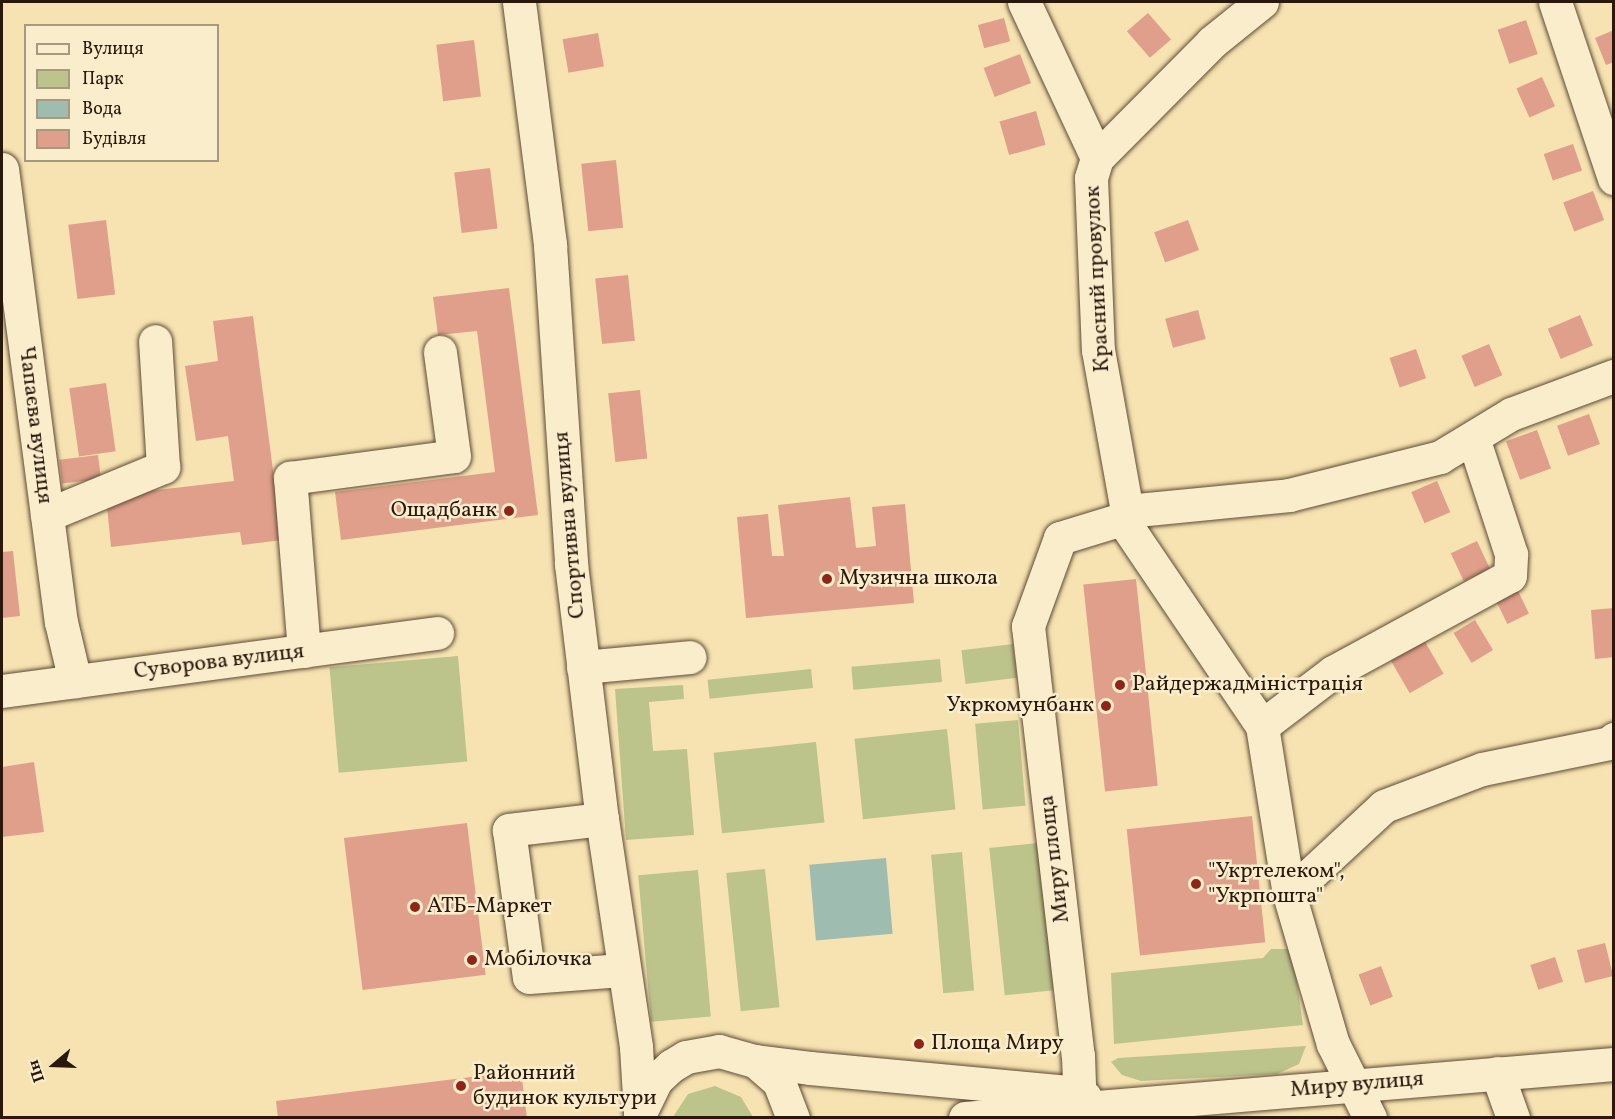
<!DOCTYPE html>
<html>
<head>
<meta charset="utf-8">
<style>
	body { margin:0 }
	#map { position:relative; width:1615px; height:1119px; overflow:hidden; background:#f7e3b1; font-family:Vollkorn,serif }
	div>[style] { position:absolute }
	.green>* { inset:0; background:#bcc48c; transform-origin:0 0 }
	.water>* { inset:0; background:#9ebdb0; transform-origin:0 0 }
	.building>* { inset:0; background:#e09f8b; transform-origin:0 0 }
	.roads { filter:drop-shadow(0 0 2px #5d4b36) drop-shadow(0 0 2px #5d4b36) }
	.minor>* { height:33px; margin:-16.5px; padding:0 16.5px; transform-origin:16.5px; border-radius:16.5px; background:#faedcc }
	.dots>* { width:16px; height:16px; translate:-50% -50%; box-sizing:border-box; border:3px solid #faedcc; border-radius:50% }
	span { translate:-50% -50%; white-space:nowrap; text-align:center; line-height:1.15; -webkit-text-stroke:5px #faedcc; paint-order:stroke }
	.street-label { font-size:22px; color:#2a180d }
	.poi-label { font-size:22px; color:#2a180d }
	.right { translate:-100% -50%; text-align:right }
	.left { translate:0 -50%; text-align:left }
	.frame { position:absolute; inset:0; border:3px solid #2a180d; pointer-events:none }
	.legend { position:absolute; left:24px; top:24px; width:195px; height:138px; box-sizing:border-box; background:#faedcc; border:2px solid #a79880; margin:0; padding:8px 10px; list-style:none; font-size:18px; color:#2a180d }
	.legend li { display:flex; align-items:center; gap:12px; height:30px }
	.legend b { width:30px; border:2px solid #a79880 }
	.north { position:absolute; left:24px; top:1035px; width:60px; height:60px; -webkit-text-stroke:4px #faedcc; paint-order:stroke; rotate:251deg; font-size:16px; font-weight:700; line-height:24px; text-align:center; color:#2a180d }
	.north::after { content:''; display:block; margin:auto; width:21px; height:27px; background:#2a180d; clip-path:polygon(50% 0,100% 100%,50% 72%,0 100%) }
</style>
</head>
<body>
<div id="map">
	<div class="green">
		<div style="left:1013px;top:644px;width:34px;height:52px;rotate:83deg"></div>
		<div style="left:458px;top:656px;width:106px;height:129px;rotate:85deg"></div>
		<div style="left:940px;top:659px;width:23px;height:89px;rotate:85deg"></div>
		<div style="left:811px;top:669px;width:19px;height:104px;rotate:84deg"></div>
		<div style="clip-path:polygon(683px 685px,684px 699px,649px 702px,653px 751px,687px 749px,694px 835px,626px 840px,615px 689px)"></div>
		<div style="left:1018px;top:720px;width:86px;height:43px;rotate:85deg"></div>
		<div style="left:947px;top:729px;width:81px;height:93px;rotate:84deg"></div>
		<div style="left:816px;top:742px;width:81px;height:103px;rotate:84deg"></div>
		<div style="left:1038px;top:843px;width:148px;height:49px;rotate:84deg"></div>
		<div style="left:962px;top:852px;width:139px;height:31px;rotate:85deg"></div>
		<div style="left:765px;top:869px;width:139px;height:39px;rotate:84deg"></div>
		<div style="left:698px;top:870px;width:147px;height:60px;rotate:85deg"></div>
		<div style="clip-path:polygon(1271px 949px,1287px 949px,1293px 957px,1303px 1025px,1114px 1044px,1111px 973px,1263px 958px)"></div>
		<div style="clip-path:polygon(1306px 1046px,1299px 1064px,1277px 1074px,1141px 1081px,1122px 1075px,1111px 1062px,1118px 1058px)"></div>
		<div style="clip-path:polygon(715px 1086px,741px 1097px,753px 1117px,673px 1117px,688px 1094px)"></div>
	</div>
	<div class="water">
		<div style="left:886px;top:858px;width:76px;height:77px;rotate:85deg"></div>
	</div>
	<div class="building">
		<div style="left:1148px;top:13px;width:35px;height:28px;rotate:49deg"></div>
		<div style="left:1004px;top:18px;width:24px;height:27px;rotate:75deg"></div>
		<div style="left:1526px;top:20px;width:36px;height:30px;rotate:71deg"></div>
		<div style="clip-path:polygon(1614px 30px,1614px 62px,1606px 65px,1595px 38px)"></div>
		<div style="left:598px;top:33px;width:34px;height:36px;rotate:80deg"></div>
		<div style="left:474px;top:40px;width:57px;height:38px;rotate:83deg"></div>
		<div style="left:1020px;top:54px;width:31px;height:39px;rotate:69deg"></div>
		<div style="left:1542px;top:77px;width:32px;height:28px;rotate:66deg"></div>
		<div style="left:1036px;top:111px;width:35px;height:38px;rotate:74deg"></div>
		<div style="left:1573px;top:144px;width:28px;height:31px;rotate:71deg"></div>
		<div style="left:616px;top:160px;width:68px;height:35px;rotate:84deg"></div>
		<div style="left:490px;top:168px;width:61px;height:36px;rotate:83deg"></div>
		<div style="left:1593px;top:191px;width:31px;height:32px;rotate:69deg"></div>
		<div style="left:106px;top:220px;width:75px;height:38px;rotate:83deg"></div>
		<div style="left:1188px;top:220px;width:32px;height:36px;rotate:70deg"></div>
		<div style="left:628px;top:275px;width:66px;height:33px;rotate:84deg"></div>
		<div style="clip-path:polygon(509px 288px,538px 515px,341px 540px,335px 492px,495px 472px,477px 331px,438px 335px,433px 297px)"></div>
		<div style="left:1198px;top:310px;width:30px;height:34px;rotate:75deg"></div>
		<div style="left:1580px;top:315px;width:33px;height:35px;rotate:67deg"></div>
		<div style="clip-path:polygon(253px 316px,282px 540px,242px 545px,240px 532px,111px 547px,106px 496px,234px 481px,228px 436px,196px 441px,185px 366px,218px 361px,213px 321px)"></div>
		<div style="left:1489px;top:344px;width:34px;height:30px;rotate:67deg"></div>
		<div style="left:1416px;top:349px;width:31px;height:28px;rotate:71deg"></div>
		<div style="left:106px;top:383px;width:69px;height:37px;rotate:82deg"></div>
		<div style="left:640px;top:390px;width:69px;height:32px;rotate:84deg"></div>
		<div style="left:1589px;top:414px;width:32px;height:34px;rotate:70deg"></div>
		<div style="left:1537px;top:430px;width:41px;height:33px;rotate:70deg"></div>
		<div style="left:98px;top:455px;width:24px;height:39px;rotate:83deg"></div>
		<div style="left:1437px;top:481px;width:34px;height:28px;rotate:67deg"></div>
		<div style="clip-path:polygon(850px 497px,856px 548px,876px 546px,872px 507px,905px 504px,914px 603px,746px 618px,737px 517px,768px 514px,772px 556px,784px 556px,778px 505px)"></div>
		<div style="left:1477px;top:541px;width:31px;height:29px;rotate:65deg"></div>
		<div style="clip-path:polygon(13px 551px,20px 616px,2px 618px,2px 552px)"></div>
		<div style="left:1136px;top:579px;width:208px;height:53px;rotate:84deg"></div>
		<div style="left:1518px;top:591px;width:25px;height:24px;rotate:64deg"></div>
		<div style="clip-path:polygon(1614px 608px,1614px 657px,1595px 659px,1591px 610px)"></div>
		<div style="left:1475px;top:620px;width:35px;height:25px;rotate:59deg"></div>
		<div style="left:1424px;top:640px;width:39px;height:39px;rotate:60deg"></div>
		<div style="clip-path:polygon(34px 762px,44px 832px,2px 837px,2px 767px)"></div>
		<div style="left:1252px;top:816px;width:127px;height:126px;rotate:84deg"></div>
		<div style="left:467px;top:823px;width:153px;height:124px;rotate:83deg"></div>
		<div style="left:1605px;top:943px;width:34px;height:29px;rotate:76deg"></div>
		<div style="left:1555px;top:957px;width:26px;height:26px;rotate:72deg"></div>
		<div style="left:1381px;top:966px;width:33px;height:24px;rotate:69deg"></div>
		<div style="clip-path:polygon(521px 1071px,527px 1118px,278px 1118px,276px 1101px)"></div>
	</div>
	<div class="roads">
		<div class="minor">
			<div style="left:519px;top:2px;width:245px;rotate:82.7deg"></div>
			<div style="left:550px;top:245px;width:320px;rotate:86.2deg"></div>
			<div style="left:571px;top:564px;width:257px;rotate:83.1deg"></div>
			<div style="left:602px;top:819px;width:231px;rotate:81.5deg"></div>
			<div style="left:636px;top:1047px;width:66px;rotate:86.5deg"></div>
			<div style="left:1024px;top:2px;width:172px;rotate:64.9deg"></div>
			<div style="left:1097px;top:158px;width:21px;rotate:107deg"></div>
			<div style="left:1091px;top:178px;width:172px;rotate:87.7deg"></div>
			<div style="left:1098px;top:350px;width:164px;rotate:79.8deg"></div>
			<div style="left:1127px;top:511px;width:9px;rotate:122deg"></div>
			<div style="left:1122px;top:519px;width:65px;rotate:163deg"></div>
			<div style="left:1060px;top:538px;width:94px;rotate:110deg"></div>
			<div style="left:1028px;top:626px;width:432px;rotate:83.4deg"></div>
			<div style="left:1078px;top:1055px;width:38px;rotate:88deg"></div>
			<div style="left:1555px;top:2px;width:186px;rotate:71.5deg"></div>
			<div style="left:1097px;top:158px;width:163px;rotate:-45.2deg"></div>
			<div style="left:1212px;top:42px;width:64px;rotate:-38.7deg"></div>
			<div style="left:2px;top:169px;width:457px;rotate:82.6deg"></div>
			<div style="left:61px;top:622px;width:61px;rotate:76.7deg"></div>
			<div style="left:1127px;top:511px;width:163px;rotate:-5.6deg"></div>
			<div style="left:1289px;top:495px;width:156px;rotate:-14.1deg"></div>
			<div style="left:1440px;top:457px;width:83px;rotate:-31.2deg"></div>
			<div style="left:1511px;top:414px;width:110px;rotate:-20.3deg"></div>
			<div style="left:47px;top:515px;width:126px;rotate:-22.5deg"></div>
			<div style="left:163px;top:467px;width:126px;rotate:-93.6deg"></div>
			<div style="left:1122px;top:519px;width:250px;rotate:55.9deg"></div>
			<div style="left:1262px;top:726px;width:170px;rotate:80.9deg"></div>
			<div style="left:1289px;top:894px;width:156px;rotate:73.7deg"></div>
			<div style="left:1333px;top:1044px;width:83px;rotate:63.4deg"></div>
			<div style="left:304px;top:651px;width:174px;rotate:-94.6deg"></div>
			<div style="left:290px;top:478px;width:165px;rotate:-7.6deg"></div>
			<div style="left:454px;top:456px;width:105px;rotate:-97.7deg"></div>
			<div style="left:583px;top:667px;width:107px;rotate:-5.3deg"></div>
			<div style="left:2px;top:691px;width:439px;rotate:-7.6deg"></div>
			<div style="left:1262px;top:726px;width:89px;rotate:-37.3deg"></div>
			<div style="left:1333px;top:672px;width:201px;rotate:-28.5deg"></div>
			<div style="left:1510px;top:576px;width:22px;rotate:-87deg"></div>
			<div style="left:1511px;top:554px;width:122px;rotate:-108.1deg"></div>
			<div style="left:602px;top:819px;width:94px;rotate:173.3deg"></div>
			<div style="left:509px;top:830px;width:148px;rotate:82.3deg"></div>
			<div style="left:529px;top:977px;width:93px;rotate:-4.3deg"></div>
			<div style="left:1289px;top:894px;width:129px;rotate:-42.8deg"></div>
			<div style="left:1384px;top:806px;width:105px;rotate:-20.7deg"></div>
			<div style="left:1482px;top:769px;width:131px;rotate:-11.5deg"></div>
			<div style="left:1610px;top:743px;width:6px;rotate:-45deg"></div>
			<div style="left:755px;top:1061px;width:32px;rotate:41deg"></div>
			<div style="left:779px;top:1082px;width:39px;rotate:69deg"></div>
			<div style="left:1497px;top:1073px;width:48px;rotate:70.4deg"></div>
			<div style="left:640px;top:1113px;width:37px;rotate:-64deg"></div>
			<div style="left:656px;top:1080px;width:21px;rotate:-43deg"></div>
			<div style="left:671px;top:1066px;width:17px;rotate:-31deg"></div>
			<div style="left:686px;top:1057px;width:34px;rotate:-10deg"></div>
			<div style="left:719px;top:1051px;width:37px;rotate:16deg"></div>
			<div style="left:755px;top:1061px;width:55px;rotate:7.3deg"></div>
			<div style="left:810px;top:1068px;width:270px;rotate:5.3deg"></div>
			<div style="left:1079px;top:1093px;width:7px;rotate:34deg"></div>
			<div style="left:965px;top:1118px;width:651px;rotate:-4.76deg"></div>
		</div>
	</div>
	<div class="dots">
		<div style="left:509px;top:511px;background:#8f2418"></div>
		<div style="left:827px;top:579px;background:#8f2418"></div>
		<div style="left:1120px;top:685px;background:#8f2418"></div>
		<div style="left:1106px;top:706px;background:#8f2418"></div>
		<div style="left:1196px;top:884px;background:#8f2418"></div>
		<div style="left:415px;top:907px;background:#8f2418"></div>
		<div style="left:472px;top:960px;background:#8f2418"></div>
		<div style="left:919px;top:1044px;background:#8f2418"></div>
		<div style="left:461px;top:1086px;background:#8f2418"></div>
	</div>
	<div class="street-label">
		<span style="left:1098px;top:279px;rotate:-93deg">Красний провулок</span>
		<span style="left:35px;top:425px;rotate:83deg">Чапаєва вулиця</span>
		<span style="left:570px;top:525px;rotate:-95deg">Спортивна вулиця</span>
		<span style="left:219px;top:662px;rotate:-7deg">Суворова вулиця</span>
		<span style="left:1055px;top:859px;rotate:-97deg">Миру площа</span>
		<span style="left:1357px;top:1085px;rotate:-5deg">Миру вулиця</span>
	</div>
	<div class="poi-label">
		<span class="right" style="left:497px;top:511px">Ощадбанк</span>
		<span class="left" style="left:839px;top:579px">Музична школа</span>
		<span class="left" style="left:1132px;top:685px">Райдержадміністрація</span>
		<span class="right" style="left:1094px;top:706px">Укркомунбанк</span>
		<span class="left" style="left:1208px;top:884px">"Укртелеком",<br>"Укрпошта"</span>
		<span class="left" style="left:427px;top:907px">АТБ-Маркет</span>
		<span class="left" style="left:484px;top:960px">Мобілочка</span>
		<span class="left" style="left:931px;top:1044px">Площа Миру</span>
		<span class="left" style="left:473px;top:1086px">Районний<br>будинок культури</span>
	</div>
	<div class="frame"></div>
	<ul class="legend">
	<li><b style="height:8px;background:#faedcc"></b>Вулиця</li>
	<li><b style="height:16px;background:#bcc48c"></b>Парк</li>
	<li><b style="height:16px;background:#9ebdb0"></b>Вода</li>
	<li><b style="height:16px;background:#e09f8b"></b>Будівля</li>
	</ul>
	<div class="north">Пн</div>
</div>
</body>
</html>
